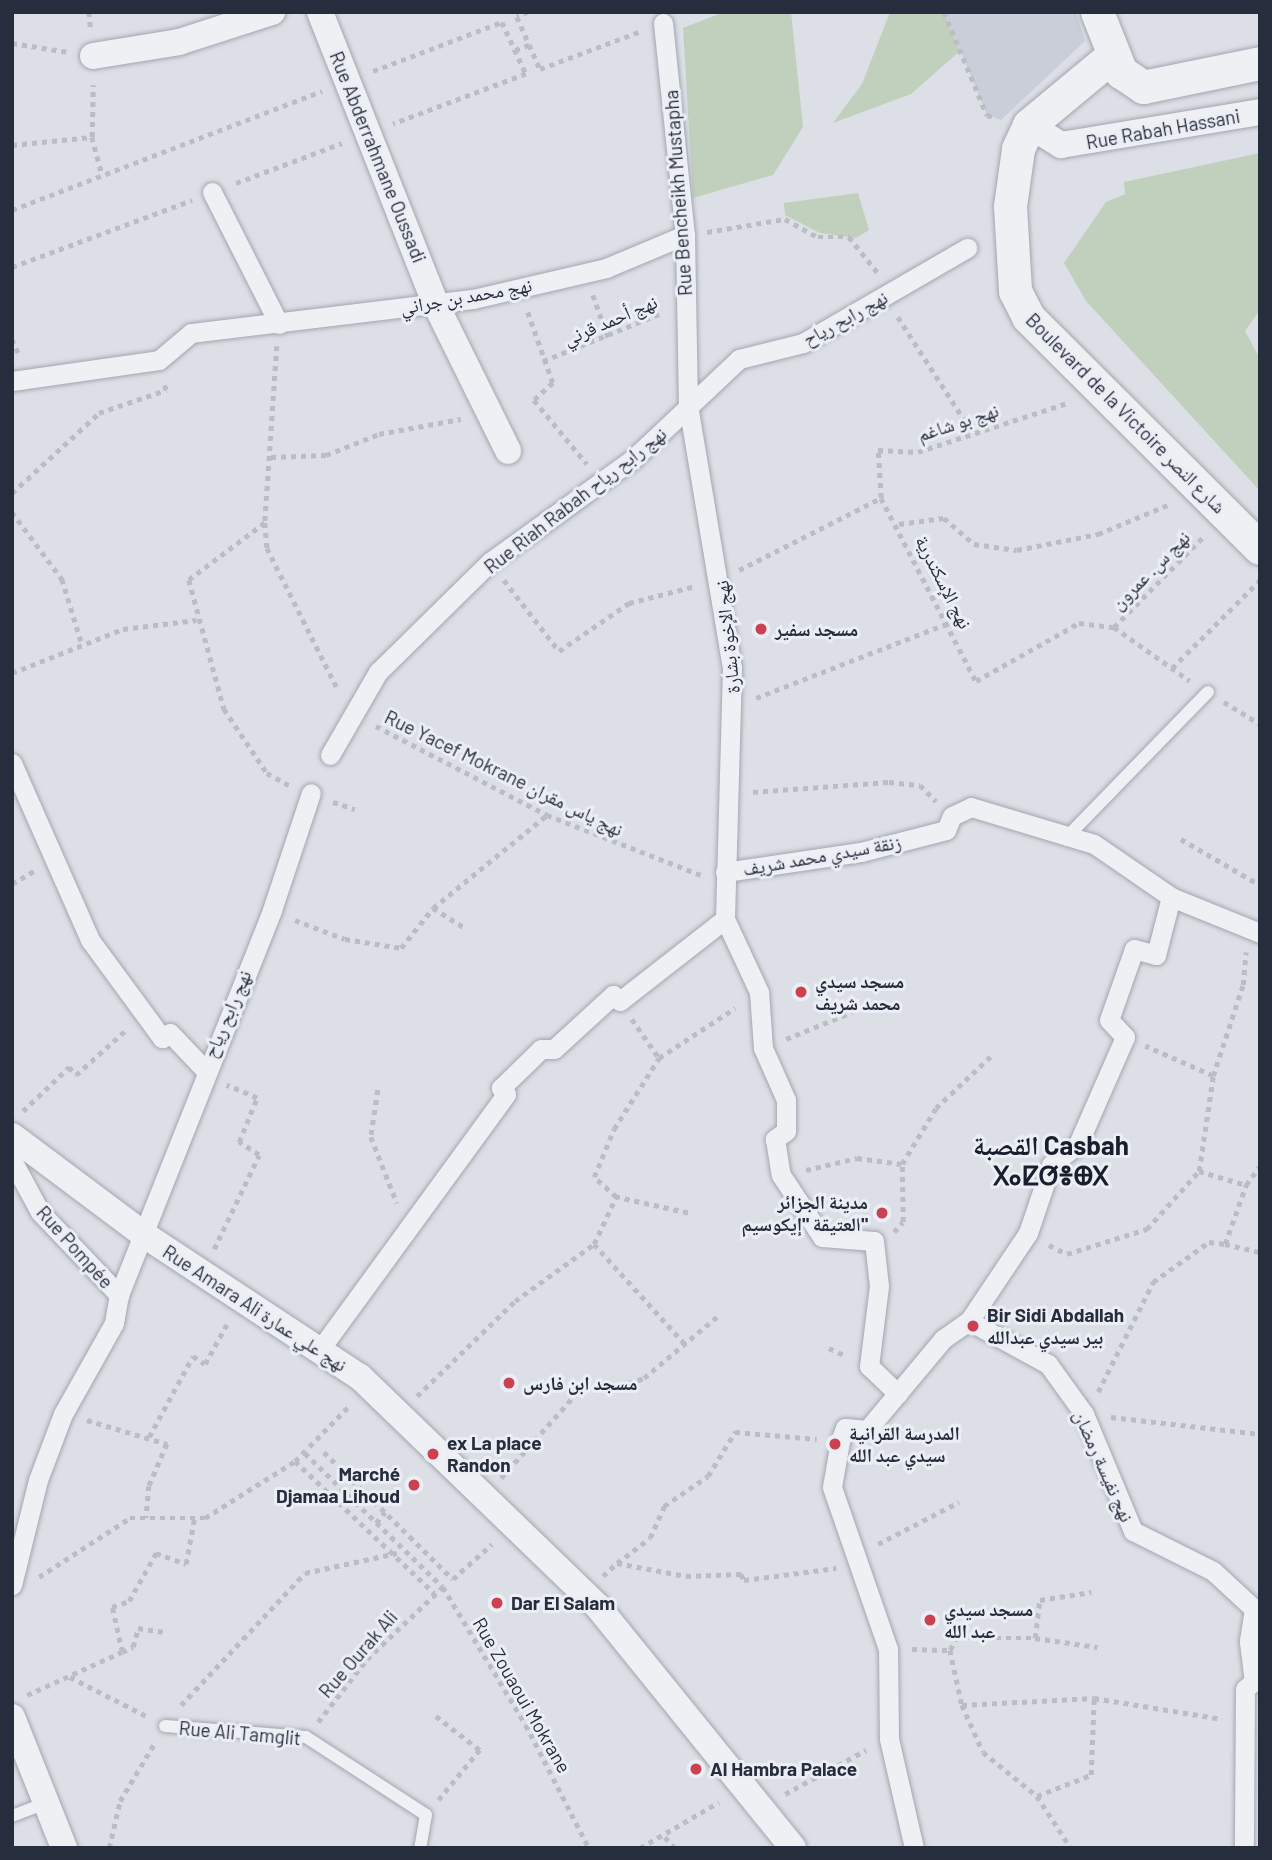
<!DOCTYPE html>
<html>
<head>
<meta charset="utf-8">
<style>
	body { margin:0 }
	#map { position:relative; width:1272px; height:1860px; overflow:hidden; background:#dcdfe6; font-family:Barlow,"Noto Naskh Arabic","Noto Sans Tifinagh",sans-serif }
	div>[style] { position:absolute }
	.built>* { inset:0; background:#caced8 }
	.green>* { inset:0; background:#c1d0bd }
	.path>* { height:4.5px; margin-top:-2.25px; transform-origin:0; background:repeating-linear-gradient(90deg,#babdc4 0 5px,transparent 0 10px) }
	.roads { filter:drop-shadow(0 0 2px #a2a6b0) drop-shadow(0 0 2px #a2a6b0) }
	.service>* { height:12px; margin:-6px; padding:0 6px; transform-origin:6px; border-radius:6px; background:#eef0f4 }
	.pedestrian>* { height:19px; margin:-9.5px; padding:0 9.5px; transform-origin:9.5px; border-radius:9.5px; background:#eef0f4 }
	.minor>* { height:26px; margin:-13px; padding:0 13px; transform-origin:13px; border-radius:13px; background:#eef0f4 }
	.tertiary>* { height:33px; margin:-16.5px; padding:0 16.5px; transform-origin:16.5px; border-radius:16.5px; background:#eef0f4 }
	.dots>* { width:19px; height:19px; translate:-50% -50%; box-sizing:border-box; border:4px solid #ebeef4; border-radius:50% }
	span { translate:-50% -50%; white-space:nowrap; text-align:center; line-height:1.15; -webkit-text-stroke:6px #ebeef4; paint-order:stroke }
	.street-label { font-size:19px; color:#262d3c }
	.poi-label { font-size:19px; color:#262d3c; font-weight:700 }
	.left { translate:0 -50%; text-align:left }
	.right { translate:-100% -50%; text-align:right }
	.district-label { font-size:26px; color:#181e2c; font-weight:700 }
	.frame { position:absolute; inset:0; border:14px solid #262d3c; pointer-events:none }
</style>
</head>
<body>
<div id="map">
	<div class="built">
		<div style="clip-path:polygon(944px 12px,1076px 12px,1085px 41px,1001px 120px,987px 115px)"></div>
	</div>
	<div class="green">
		<div style="clip-path:polygon(724px 12px,791px 12px,803px 127px,773px 175px,693px 198px,683px 28px)"></div>
		<div style="clip-path:polygon(890px 12px,944px 12px,960px 51px,911px 94px,833px 123px,862px 84px)"></div>
		<div style="clip-path:polygon(1260px 153px,1260px 310px,1245px 331px,1260px 359px,1260px 491px,1086px 301px,1064px 263px,1106px 202px,1125px 194px,1124px 182px)"></div>
		<div style="clip-path:polygon(858px 193px,869px 230px,856px 238px,820px 233px,785px 215px,784px 203px)"></div>
	</div>
	<div class="path">
		<div style="left:89px;top:12px;width:18px;rotate:84deg"></div>
		<div style="left:528px;top:12px;width:12px;rotate:156deg"></div>
		<div style="left:517px;top:17px;width:57px;rotate:66.1deg"></div>
		<div style="left:540px;top:69px;width:108px;rotate:-20.6deg"></div>
		<div style="left:944px;top:12px;width:112px;rotate:67.3deg"></div>
		<div style="left:987px;top:115px;width:9px;rotate:18deg"></div>
		<div style="left:12px;top:43px;width:57px;rotate:9.1deg"></div>
		<div style="left:515px;top:50px;width:15px;rotate:-20deg"></div>
		<div style="left:373px;top:71px;width:138px;rotate:-20.8deg"></div>
		<div style="left:502px;top:22px;width:57px;rotate:65.2deg"></div>
		<div style="left:526px;top:74px;width:142px;rotate:159.4deg"></div>
		<div style="left:92px;top:137px;width:39px;rotate:75deg"></div>
		<div style="left:12px;top:145px;width:80px;rotate:-5.7deg"></div>
		<div style="left:92px;top:137px;width:52px;rotate:-88.9deg"></div>
		<div style="left:236px;top:183px;width:113px;rotate:-20.7deg"></div>
		<div style="left:12px;top:210px;width:332px;rotate:-21deg"></div>
		<div style="left:707px;top:232px;width:79px;rotate:-9.5deg"></div>
		<div style="left:785px;top:219px;width:38px;rotate:29deg"></div>
		<div style="left:818px;top:237px;width:31px"></div>
		<div style="left:849px;top:237px;width:46px;rotate:51.1deg"></div>
		<div style="left:12px;top:267px;width:192px;rotate:-20.4deg"></div>
		<div style="left:593px;top:295px;width:45px;rotate:70.3deg"></div>
		<div style="left:528px;top:312px;width:75px;rotate:70.6deg"></div>
		<div style="left:553px;top:383px;width:25px;rotate:138deg"></div>
		<div style="left:534px;top:400px;width:83px;rotate:50.4deg"></div>
		<div style="left:898px;top:317px;width:137px;rotate:57.2deg"></div>
		<div style="left:12px;top:339px;width:17px;rotate:66deg"></div>
		<div style="left:277px;top:346px;width:177px;rotate:93.9deg"></div>
		<div style="left:265px;top:523px;width:95px;rotate:143.1deg"></div>
		<div style="left:189px;top:580px;width:134px;rotate:74.8deg"></div>
		<div style="left:224px;top:709px;width:77px;rotate:56.1deg"></div>
		<div style="left:267px;top:773px;width:25px;rotate:29deg"></div>
		<div style="left:543px;top:361px;width:128px;rotate:-22deg"></div>
		<div style="left:271px;top:457px;width:55px;rotate:-2.1deg"></div>
		<div style="left:326px;top:455px;width:57px;rotate:-21.6deg"></div>
		<div style="left:379px;top:434px;width:83px;rotate:-10.4deg"></div>
		<div style="left:12px;top:493px;width:118px;rotate:-42.6deg"></div>
		<div style="left:99px;top:413px;width:71px;rotate:-18.9deg"></div>
		<div style="left:166px;top:390px;width:5px;rotate:-112deg"></div>
		<div style="left:881px;top:498px;width:206px;rotate:62.6deg"></div>
		<div style="left:976px;top:681px;width:118px;rotate:-29.4deg"></div>
		<div style="left:1079px;top:623px;width:35px;rotate:7deg"></div>
		<div style="left:1114px;top:627px;width:129px;rotate:-45.3deg"></div>
		<div style="left:12px;top:512px;width:84px;rotate:53.3deg"></div>
		<div style="left:62px;top:579px;width:65px;rotate:73deg"></div>
		<div style="left:265px;top:523px;width:25px;rotate:85deg"></div>
		<div style="left:267px;top:548px;width:159px;rotate:63.4deg"></div>
		<div style="left:899px;top:524px;width:45px;rotate:-7.6deg"></div>
		<div style="left:944px;top:518px;width:40px;rotate:41deg"></div>
		<div style="left:974px;top:544px;width:43px;rotate:7.9deg"></div>
		<div style="left:1017px;top:550px;width:83px;rotate:-11.2deg"></div>
		<div style="left:1098px;top:534px;width:78px;rotate:-22.6deg"></div>
		<div style="left:739px;top:570px;width:159px;rotate:-26.9deg"></div>
		<div style="left:881px;top:498px;width:48px;rotate:-93.6deg"></div>
		<div style="left:878px;top:450px;width:40px;rotate:2.9deg"></div>
		<div style="left:918px;top:452px;width:160px;rotate:-18.2deg"></div>
		<div style="left:504px;top:580px;width:90px;rotate:52.2deg"></div>
		<div style="left:559px;top:651px;width:85px;rotate:-34.4deg"></div>
		<div style="left:629px;top:603px;width:68px;rotate:-14.4deg"></div>
		<div style="left:1114px;top:627px;width:93px;rotate:35.4deg"></div>
		<div style="left:1172px;top:668px;width:124px;rotate:-45deg"></div>
		<div style="left:12px;top:673px;width:119px;rotate:-21.6deg"></div>
		<div style="left:123px;top:629px;width:74px;rotate:-7deg"></div>
		<div style="left:756px;top:698px;width:209px;rotate:-21.3deg"></div>
		<div style="left:1224px;top:702px;width:42px;rotate:31.4deg"></div>
		<div style="left:376px;top:726px;width:193px;rotate:27.5deg"></div>
		<div style="left:547px;top:815px;width:165px;rotate:21.3deg"></div>
		<div style="left:753px;top:792px;width:136px;rotate:-4.2deg"></div>
		<div style="left:889px;top:782px;width:31px;rotate:6deg"></div>
		<div style="left:920px;top:785px;width:23px;rotate:45deg"></div>
		<div style="left:333px;top:802px;width:23px;rotate:18deg"></div>
		<div style="left:1181px;top:839px;width:91px;rotate:30.2deg"></div>
		<div style="left:12px;top:884px;width:27px;rotate:-31deg"></div>
		<div style="left:433px;top:908px;width:38px;rotate:32deg"></div>
		<div style="left:295px;top:920px;width:53px;rotate:20.8deg"></div>
		<div style="left:345px;top:939px;width:57px;rotate:9.1deg"></div>
		<div style="left:401px;top:948px;width:51px;rotate:-51.3deg"></div>
		<div style="left:433px;top:908px;width:147px;rotate:-39.2deg"></div>
		<div style="left:632px;top:1019px;width:47px;rotate:55.3deg"></div>
		<div style="left:786px;top:1039px;width:71px;rotate:-22.2deg"></div>
		<div style="left:1213px;top:1076px;width:96px;rotate:-71.8deg"></div>
		<div style="left:1243px;top:985px;width:33px;rotate:-85deg"></div>
		<div style="left:378px;top:1090px;width:48px;rotate:98.5deg"></div>
		<div style="left:371px;top:1137px;width:71px;rotate:68.5deg"></div>
		<div style="left:23px;top:1111px;width:64px;rotate:-43.7deg"></div>
		<div style="left:69px;top:1067px;width:11px;rotate:49deg"></div>
		<div style="left:76px;top:1075px;width:69px;rotate:-42deg"></div>
		<div style="left:806px;top:1170px;width:52px;rotate:-13.2deg"></div>
		<div style="left:857px;top:1158px;width:45px;rotate:7.6deg"></div>
		<div style="left:1199px;top:1171px;width:49px;rotate:16.6deg"></div>
		<div style="left:688px;top:1213px;width:74px;rotate:-167.5deg"></div>
		<div style="left:616px;top:1197px;width:30px;rotate:-138deg"></div>
		<div style="left:594px;top:1177px;width:52px;rotate:-67.4deg"></div>
		<div style="left:614px;top:1129px;width:84px;rotate:-57.6deg"></div>
		<div style="left:659px;top:1058px;width:91px;rotate:-33.3deg"></div>
		<div style="left:894px;top:1232px;width:13px;rotate:-48deg"></div>
		<div style="left:903px;top:1222px;width:58px;rotate:-91deg"></div>
		<div style="left:902px;top:1164px;width:66px;rotate:-58.7deg"></div>
		<div style="left:936px;top:1108px;width:77px;rotate:-43.4deg"></div>
		<div style="left:594px;top:1244px;width:135px;rotate:47.7deg"></div>
		<div style="left:1225px;top:1244px;width:36px;rotate:13deg"></div>
		<div style="left:1049px;top:1245px;width:20px;rotate:27deg"></div>
		<div style="left:1067px;top:1254px;width:84px;rotate:-17.4deg"></div>
		<div style="left:1147px;top:1229px;width:78px;rotate:-48.1deg"></div>
		<div style="left:1199px;top:1171px;width:96px;rotate:-81.6deg"></div>
		<div style="left:1213px;top:1076px;width:74px;rotate:-156.2deg"></div>
		<div style="left:214px;top:1249px;width:104px;rotate:-64.4deg"></div>
		<div style="left:259px;top:1155px;width:24px;rotate:-147deg"></div>
		<div style="left:239px;top:1142px;width:48px;rotate:-67.8deg"></div>
		<div style="left:257px;top:1098px;width:33px;rotate:-157deg"></div>
		<div style="left:829px;top:1348px;width:19px;rotate:25deg"></div>
		<div style="left:1098px;top:1392px;width:123px;rotate:-63.4deg"></div>
		<div style="left:1153px;top:1282px;width:69px;rotate:-35.5deg"></div>
		<div style="left:1209px;top:1242px;width:16px;rotate:7deg"></div>
		<div style="left:1225px;top:1244px;width:63px;rotate:-70.4deg"></div>
		<div style="left:1246px;top:1185px;width:24px;rotate:-54deg"></div>
		<div style="left:417px;top:1396px;width:136px;rotate:-44.1deg"></div>
		<div style="left:515px;top:1301px;width:97px;rotate:-35.8deg"></div>
		<div style="left:594px;top:1244px;width:52px;rotate:-64.9deg"></div>
		<div style="left:1111px;top:1417px;width:150px;rotate:6.5deg"></div>
		<div style="left:87px;top:1420px;width:84px;rotate:16.7deg"></div>
		<div style="left:167px;top:1444px;width:46px;rotate:113.2deg"></div>
		<div style="left:149px;top:1486px;width:32px;rotate:95deg"></div>
		<div style="left:149px;top:1437px;width:92px;rotate:-61.5deg"></div>
		<div style="left:193px;top:1356px;width:14px;rotate:34deg"></div>
		<div style="left:205px;top:1364px;width:46px;rotate:-61.2deg"></div>
		<div style="left:324px;top:1452px;width:181px;rotate:44.6deg"></div>
		<div style="left:453px;top:1579px;width:52px;rotate:-41.9deg"></div>
		<div style="left:305px;top:1453px;width:192px;rotate:44.2deg"></div>
		<div style="left:443px;top:1587px;width:161px;rotate:59deg"></div>
		<div style="left:526px;top:1725px;width:138px;rotate:62.9deg"></div>
		<div style="left:295px;top:1461px;width:192px;rotate:43.5deg"></div>
		<div style="left:501px;top:1478px;width:125px;rotate:-48.3deg"></div>
		<div style="left:584px;top:1385px;width:25px;rotate:9deg"></div>
		<div style="left:609px;top:1389px;width:37px;rotate:-17deg"></div>
		<div style="left:644px;top:1378px;width:98px;rotate:-40deg"></div>
		<div style="left:376px;top:1523px;width:14px;rotate:-51deg"></div>
		<div style="left:878px;top:1544px;width:91px;rotate:-27.4deg"></div>
		<div style="left:617px;top:1563px;width:41px;rotate:-37.1deg"></div>
		<div style="left:650px;top:1538px;width:35px;rotate:-66deg"></div>
		<div style="left:664px;top:1506px;width:53px;rotate:-34.3deg"></div>
		<div style="left:708px;top:1476px;width:52px;rotate:-58.5deg"></div>
		<div style="left:735px;top:1432px;width:82px;rotate:4.9deg"></div>
		<div style="left:603px;top:1576px;width:19px;rotate:-43deg"></div>
		<div style="left:617px;top:1563px;width:70px;rotate:10.7deg"></div>
		<div style="left:686px;top:1576px;width:55px;rotate:-2.1deg"></div>
		<div style="left:741px;top:1574px;width:7px;rotate:63deg"></div>
		<div style="left:744px;top:1580px;width:93px;rotate:-7.4deg"></div>
		<div style="left:39px;top:1577px;width:108px;rotate:-33deg"></div>
		<div style="left:130px;top:1518px;width:75px"></div>
		<div style="left:205px;top:1518px;width:107px;rotate:-32.3deg"></div>
		<div style="left:295px;top:1461px;width:78px;rotate:-45.5deg"></div>
		<div style="left:1035px;top:1638px;width:38px;rotate:-83deg"></div>
		<div style="left:1040px;top:1600px;width:52px;rotate:-8.9deg"></div>
		<div style="left:912px;top:1649px;width:38px;rotate:2deg"></div>
		<div style="left:950px;top:1650px;width:56px;rotate:77.7deg"></div>
		<div style="left:962px;top:1705px;width:51px;rotate:65.9deg"></div>
		<div style="left:983px;top:1752px;width:70px;rotate:39.2deg"></div>
		<div style="left:1037px;top:1796px;width:62px;rotate:56.8deg"></div>
		<div style="left:950px;top:1650px;width:13px;rotate:-63deg"></div>
		<div style="left:956px;top:1638px;width:79px"></div>
		<div style="left:1035px;top:1638px;width:63px;rotate:8.3deg"></div>
		<div style="left:122px;top:1652px;width:12px;rotate:-24deg"></div>
		<div style="left:133px;top:1647px;width:20px;rotate:-75deg"></div>
		<div style="left:138px;top:1628px;width:26px;rotate:9deg"></div>
		<div style="left:70px;top:1677px;width:88px;rotate:27.1deg"></div>
		<div style="left:27px;top:1695px;width:104px;rotate:-24.4deg"></div>
		<div style="left:122px;top:1652px;width:46px;rotate:-102.5deg"></div>
		<div style="left:112px;top:1607px;width:18px;rotate:-19deg"></div>
		<div style="left:129px;top:1601px;width:55px;rotate:-60.6deg"></div>
		<div style="left:156px;top:1553px;width:32px;rotate:20deg"></div>
		<div style="left:186px;top:1564px;width:45px;rotate:-79.7deg"></div>
		<div style="left:181px;top:1705px;width:181px;rotate:-46.8deg"></div>
		<div style="left:305px;top:1573px;width:94px;rotate:-12.3deg"></div>
		<div style="left:962px;top:1705px;width:132px;rotate:-3deg"></div>
		<div style="left:436px;top:1716px;width:56px;rotate:37.7deg"></div>
		<div style="left:480px;top:1750px;width:66px;rotate:129.5deg"></div>
		<div style="left:318px;top:1722px;width:80px;rotate:-52.1deg"></div>
		<div style="left:367px;top:1659px;width:105px;rotate:-43.5deg"></div>
		<div style="left:785px;top:1794px;width:92px;rotate:-28.5deg"></div>
		<div style="left:1037px;top:1796px;width:58px;rotate:-21.3deg"></div>
		<div style="left:1091px;top:1775px;width:77px;rotate:-87.8deg"></div>
		<div style="left:1094px;top:1698px;width:130px;rotate:9.3deg"></div>
		<div style="left:665px;top:1837px;width:15px;rotate:48deg"></div>
		<div style="left:109px;top:1848px;width:48px;rotate:-76.8deg"></div>
		<div style="left:120px;top:1801px;width:66px;rotate:-59.2deg"></div>
		<div style="left:640px;top:1848px;width:91px;rotate:-30.2deg"></div>
	</div>
	<div class="roads">
		<div class="service">
			<div style="left:1065px;top:839px;width:205px;rotate:-45.8deg"></div>
			<div style="left:165px;top:1726px;width:141px;rotate:4.5deg"></div>
			<div style="left:306px;top:1737px;width:143px;rotate:33deg"></div>
			<div style="left:426px;top:1815px;width:34px;rotate:100deg"></div>
			<div style="left:12px;top:1816px;width:36px;rotate:-21deg"></div>
		</div>
		<div class="pedestrian">
			<div style="left:663px;top:23px;width:213px;rotate:84.1deg"></div>
			<div style="left:685px;top:235px;width:170px;rotate:89deg"></div>
			<div style="left:688px;top:405px;width:267px;rotate:80.5deg"></div>
			<div style="left:732px;top:668px;width:251px;rotate:91.6deg"></div>
			<div style="left:725px;top:919px;width:81px;rotate:65deg"></div>
			<div style="left:759px;top:992px;width:56px;rotate:85.9deg"></div>
			<div style="left:763px;top:1048px;width:57px;rotate:66.1deg"></div>
			<div style="left:786px;top:1100px;width:31px;rotate:90deg"></div>
			<div style="left:786px;top:1131px;width:14px;rotate:144deg"></div>
			<div style="left:775px;top:1139px;width:36px;rotate:81deg"></div>
			<div style="left:781px;top:1175px;width:74px;rotate:56.5deg"></div>
			<div style="left:822px;top:1237px;width:52px;rotate:4.4deg"></div>
			<div style="left:874px;top:1241px;width:45px;rotate:83.7deg"></div>
			<div style="left:879px;top:1286px;width:81px;rotate:97.1deg"></div>
			<div style="left:869px;top:1366px;width:40px;rotate:44deg"></div>
			<div style="left:212px;top:192px;width:148px;rotate:63.1deg"></div>
			<div style="left:12px;top:381px;width:148px;rotate:-8.1deg"></div>
			<div style="left:159px;top:360px;width:42px;rotate:-40.2deg"></div>
			<div style="left:191px;top:333px;width:284px;rotate:-6.9deg"></div>
			<div style="left:473px;top:299px;width:137px;rotate:-13.1deg"></div>
			<div style="left:606px;top:268px;width:86px;rotate:-22.7deg"></div>
			<div style="left:330px;top:755px;width:96px;rotate:-60deg"></div>
			<div style="left:378px;top:672px;width:157px;rotate:-44.5deg"></div>
			<div style="left:490px;top:562px;width:176px;rotate:-35.8deg"></div>
			<div style="left:633px;top:459px;width:146px;rotate:-43.3deg"></div>
			<div style="left:739px;top:359px;width:66px;rotate:-14deg"></div>
			<div style="left:803px;top:343px;width:190px;rotate:-30.1deg"></div>
			<div style="left:12px;top:763px;width:193px;rotate:66.2deg"></div>
			<div style="left:90px;top:940px;width:122px;rotate:53.7deg"></div>
			<div style="left:162px;top:1038px;width:9px;rotate:-32deg"></div>
			<div style="left:170px;top:1033px;width:50px;rotate:46.6deg"></div>
			<div style="left:725px;top:872px;width:137px;rotate:-8.4deg"></div>
			<div style="left:861px;top:852px;width:88px;rotate:-14.5deg"></div>
			<div style="left:946px;top:830px;width:15px;rotate:-67deg"></div>
			<div style="left:952px;top:816px;width:21px;rotate:-25deg"></div>
			<div style="left:971px;top:807px;width:128px;rotate:16.7deg"></div>
			<div style="left:1094px;top:844px;width:93px;rotate:34.5deg"></div>
			<div style="left:1171px;top:897px;width:96px;rotate:22deg"></div>
			<div style="left:12px;top:1160px;width:59px;rotate:61.7deg"></div>
			<div style="left:40px;top:1212px;width:115px;rotate:46.4deg"></div>
			<div style="left:969px;top:1321px;width:90px;rotate:28.6deg"></div>
			<div style="left:1048px;top:1364px;width:62px;rotate:54.2deg"></div>
			<div style="left:1084px;top:1414px;width:127px;rotate:67.3deg"></div>
			<div style="left:1133px;top:1531px;width:89px;rotate:26.6deg"></div>
			<div style="left:1213px;top:1571px;width:56px;rotate:42.8deg"></div>
			<div style="left:1254px;top:1609px;width:33px;rotate:99deg"></div>
			<div style="left:1249px;top:1642px;width:39px;rotate:83deg"></div>
			<div style="left:1254px;top:1681px;width:12px;rotate:138deg"></div>
			<div style="left:1245px;top:1689px;width:159px;rotate:90.4deg"></div>
			<div style="left:321px;top:1348px;width:314px;rotate:-53.9deg"></div>
			<div style="left:506px;top:1094px;width:8px;rotate:-130deg"></div>
			<div style="left:501px;top:1088px;width:56px;rotate:-44.3deg"></div>
			<div style="left:541px;top:1049px;width:13px"></div>
			<div style="left:554px;top:1049px;width:80px;rotate:-42.5deg"></div>
			<div style="left:613px;top:995px;width:9px;rotate:41deg"></div>
			<div style="left:620px;top:1001px;width:133px;rotate:-38deg"></div>
			<div style="left:12px;top:1585px;width:108px;rotate:-76.1deg"></div>
			<div style="left:38px;top:1480px;width:71px;rotate:-69.3deg"></div>
			<div style="left:63px;top:1414px;width:104px;rotate:-60.7deg"></div>
			<div style="left:114px;top:1323px;width:28px;rotate:-80deg"></div>
			<div style="left:119px;top:1295px;width:414px;rotate:-68.3deg"></div>
			<div style="left:272px;top:910px;width:123px;rotate:-71.6deg"></div>
			<div style="left:914px;top:1848px;width:112px;rotate:-102.9deg"></div>
			<div style="left:889px;top:1739px;width:90px;rotate:-90.6deg"></div>
			<div style="left:888px;top:1649px;width:171px;rotate:-109.1deg"></div>
			<div style="left:832px;top:1487px;width:47px;rotate:-80.1deg"></div>
			<div style="left:840px;top:1441px;width:14px;rotate:-69deg"></div>
			<div style="left:845px;top:1428px;width:22px;rotate:5deg"></div>
			<div style="left:867px;top:1430px;width:119px;rotate:-50.1deg"></div>
			<div style="left:943px;top:1339px;width:32px;rotate:-35deg"></div>
			<div style="left:969px;top:1321px;width:106px;rotate:-56.2deg"></div>
			<div style="left:1028px;top:1233px;width:72px;rotate:-71.3deg"></div>
			<div style="left:1051px;top:1165px;width:34px;rotate:-38deg"></div>
			<div style="left:1078px;top:1144px;width:117px;rotate:-66.3deg"></div>
			<div style="left:1125px;top:1037px;width:23px;rotate:-133deg"></div>
			<div style="left:1109px;top:1020px;width:75px;rotate:-70.6deg"></div>
			<div style="left:1134px;top:949px;width:23px;rotate:15deg"></div>
			<div style="left:1156px;top:955px;width:60px;rotate:-75.5deg"></div>
		</div>
		<div class="minor">
			<div style="left:320px;top:12px;width:313px;rotate:68.4deg"></div>
			<div style="left:435px;top:303px;width:165px;rotate:63.7deg"></div>
			<div style="left:93px;top:56px;width:87px;rotate:-9.2deg"></div>
			<div style="left:179px;top:42px;width:98px;rotate:-17.9deg"></div>
			<div style="left:1029px;top:125px;width:38px;rotate:32deg"></div>
			<div style="left:1061px;top:145px;width:202px;rotate:-9.4deg"></div>
			<div style="left:12px;top:1136px;width:164px;rotate:36.8deg"></div>
			<div style="left:143px;top:1234px;width:260px;rotate:33.4deg"></div>
			<div style="left:360px;top:1377px;width:331px;rotate:44deg"></div>
			<div style="left:598px;top:1607px;width:310px;rotate:51deg"></div>
			<div style="left:12px;top:1717px;width:141px;rotate:68.3deg"></div>
		</div>
		<div class="tertiary">
			<div style="left:1097px;top:12px;width:65px;rotate:68.2deg"></div>
			<div style="left:1121px;top:72px;width:27px;rotate:34deg"></div>
			<div style="left:1143px;top:87px;width:119px;rotate:-11.6deg"></div>
			<div style="left:1112px;top:56px;width:108px;rotate:140.3deg"></div>
			<div style="left:1029px;top:125px;width:26px;rotate:115deg"></div>
			<div style="left:1018px;top:149px;width:58px;rotate:98deg"></div>
			<div style="left:1010px;top:206px;width:85px;rotate:86.6deg"></div>
			<div style="left:1015px;top:291px;width:29px;rotate:63deg"></div>
			<div style="left:1028px;top:317px;width:327px;rotate:44.9deg"></div>
		</div>
	</div>
	<div class="dots">
		<div style="left:761px;top:629px;background:#cb4150"></div>
		<div style="left:801px;top:992px;background:#cb4150"></div>
		<div style="left:882px;top:1213px;background:#cb4150"></div>
		<div style="left:973px;top:1326px;background:#cb4150"></div>
		<div style="left:509px;top:1383px;background:#cb4150"></div>
		<div style="left:835px;top:1444px;background:#cb4150"></div>
		<div style="left:433px;top:1454px;background:#cb4150"></div>
		<div style="left:414px;top:1485px;background:#cb4150"></div>
		<div style="left:497px;top:1603px;background:#cb4150"></div>
		<div style="left:930px;top:1620px;background:#cb4150"></div>
		<div style="left:696px;top:1769px;background:#cb4150"></div>
	</div>
	<div class="street-label">
		<span style="left:1163px;top:129px;rotate:-10deg">Rue Rabah Hassani</span>
		<span style="left:378px;top:157px;rotate:68deg">Rue Abderrahmane Oussadi</span>
		<span style="left:678px;top:193px;rotate:-94deg">Rue Bencheikh Mustapha</span>
		<span style="left:466px;top:296px;rotate:-10deg">نهج محمد بن جراني</span>
		<span style="left:845px;top:318px;rotate:-29deg">نهج رابح رياح</span>
		<span style="left:610px;top:320px;rotate:-23deg">نهج أحمد قرني</span>
		<span style="left:1126px;top:413px;rotate:45deg">Boulevard de la Victoire شارع النصر</span>
		<span style="left:958px;top:422px;rotate:-18deg">نهج بو شاغم</span>
		<span style="left:575px;top:500px;rotate:-38deg">Rue Riah Rabah نهج رابح رياح</span>
		<span style="left:1150px;top:570px;rotate:-45deg">نهج س. عمرون</span>
		<span style="left:944px;top:582px;rotate:63deg">نهج الإسكندرية</span>
		<span style="left:727px;top:637px;rotate:-96deg">نهج الإخوة بشارة</span>
		<span style="left:504px;top:773px;rotate:26deg">Rue Yacef Mokrane نهج ياس مقران</span>
		<span style="left:822px;top:855px;rotate:-10deg">زنقة سيدي محمد شريف</span>
		<span style="left:227px;top:1014px;rotate:-67deg">نهج رابح رياح</span>
		<span style="left:75px;top:1247px;rotate:48deg">Rue Pompée</span>
		<span style="left:255px;top:1308px;rotate:33deg">Rue Amara Ali نهج علي عمارة</span>
		<span style="left:1104px;top:1466px;rotate:66deg">نهج نفيسة رمضان</span>
		<span style="left:358px;top:1654px;rotate:-49deg">Rue Ourak Ali</span>
		<span style="left:522px;top:1695px;rotate:60deg">Rue Zouaoui Mokrane</span>
		<span style="left:240px;top:1733px;rotate:5deg">Rue Ali Tamglit</span>
	</div>
	<div class="poi-label">
		<span class="left" style="left:775px;top:629px">مسجد سفير</span>
		<span class="left" style="left:815px;top:992px">مسجد سيدي<br>محمد شريف</span>
		<span class="right" style="left:868px;top:1213px">مدينة الجزائر<br>العتيقة "إيكوسيم"</span>
		<span class="left" style="left:987px;top:1326px">Bir Sidi Abdallah<br>بير سيدي عبدالله</span>
		<span class="left" style="left:523px;top:1383px">مسجد ابن فارس</span>
		<span class="left" style="left:849px;top:1444px">المدرسة القرانية<br>سيدي عبد الله</span>
		<span class="left" style="left:447px;top:1454px">ex La place<br>Randon</span>
		<span class="right" style="left:400px;top:1485px">Marché<br>Djamaa Lihoud</span>
		<span class="left" style="left:511px;top:1603px">Dar El Salam</span>
		<span class="left" style="left:944px;top:1620px">مسجد سيدي<br>عبد الله</span>
		<span class="left" style="left:710px;top:1769px">Al Hambra Palace</span>
	</div>
	<div class="district-label">
		<span style="left:1051px;top:1160px">القصبة Casbah<br>ⵝⴰⵇⵚⴻⴲⵝ</span>
	</div>
	<div class="frame"></div>
</div>
</body>
</html>
